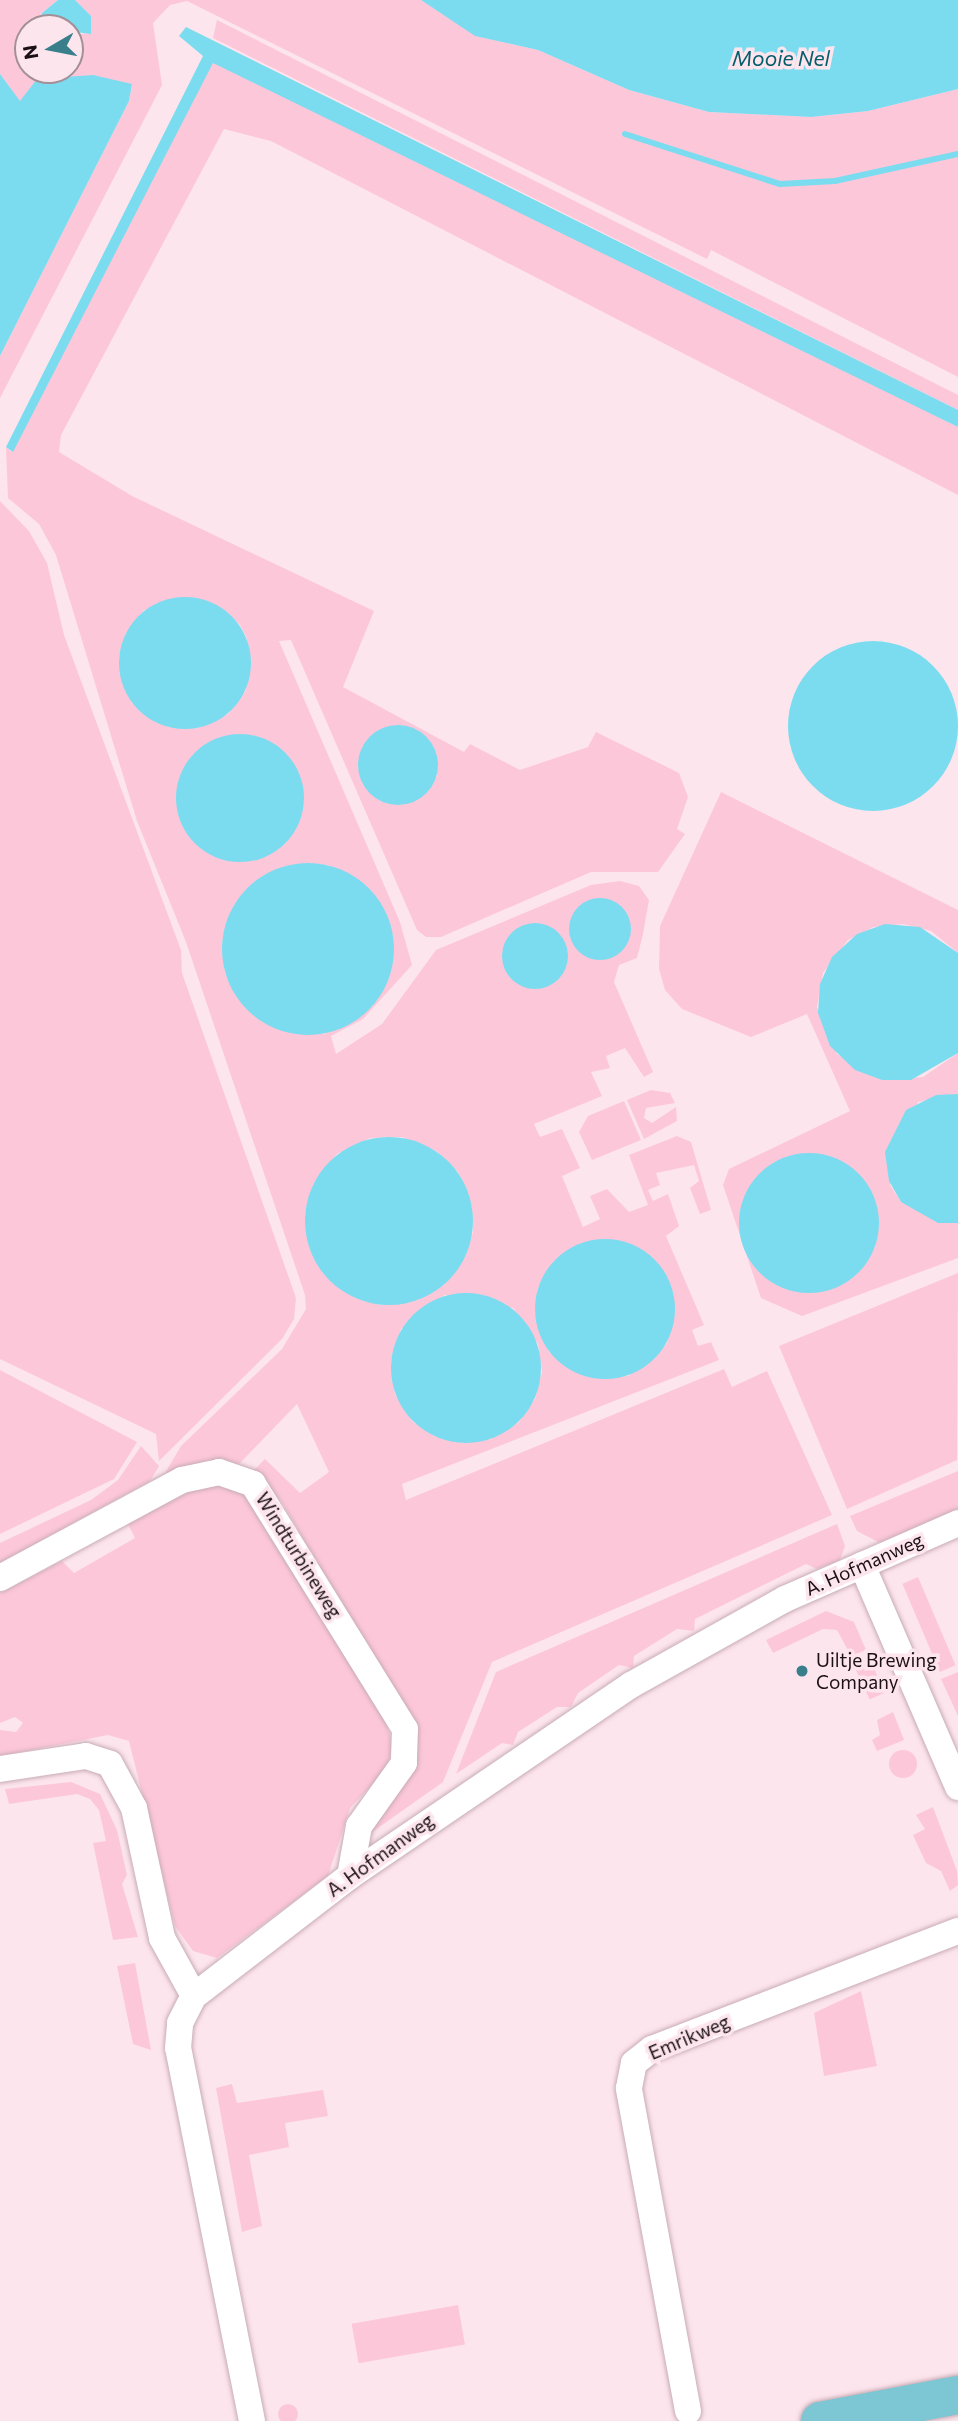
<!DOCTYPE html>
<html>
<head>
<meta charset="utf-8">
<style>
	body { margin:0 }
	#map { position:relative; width:958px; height:2421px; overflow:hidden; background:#fde5ed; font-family:Commissioner,sans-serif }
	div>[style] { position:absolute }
	.green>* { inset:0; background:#fdc7da; transform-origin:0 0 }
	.round { border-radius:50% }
	.water>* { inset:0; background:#7bdcf0 }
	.stream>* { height:6px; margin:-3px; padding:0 3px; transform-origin:3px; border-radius:3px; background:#7bdcf0 }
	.roads { filter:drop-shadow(0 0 2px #c8acb5) drop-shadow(0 0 2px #c8acb5) }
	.minor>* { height:26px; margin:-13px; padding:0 13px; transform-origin:13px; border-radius:13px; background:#fff }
	.primary>* { height:38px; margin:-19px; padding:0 19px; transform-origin:19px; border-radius:19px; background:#7dc6d3 }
	.dots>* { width:19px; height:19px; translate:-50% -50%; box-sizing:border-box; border:4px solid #fde5ed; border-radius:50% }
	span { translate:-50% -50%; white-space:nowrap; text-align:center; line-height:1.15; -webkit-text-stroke:7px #fde5ed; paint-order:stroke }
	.street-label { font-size:19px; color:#1b1114 }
	.poi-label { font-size:19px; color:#1b1114 }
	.left { translate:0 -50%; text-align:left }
	.water-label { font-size:21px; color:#045d6b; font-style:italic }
	.north { position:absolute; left:14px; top:14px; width:70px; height:70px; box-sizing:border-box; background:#fde5ed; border:2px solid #a39096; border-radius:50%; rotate:260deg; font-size:19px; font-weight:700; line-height:28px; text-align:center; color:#1b1114 }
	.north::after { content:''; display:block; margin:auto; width:24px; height:32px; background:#397e8b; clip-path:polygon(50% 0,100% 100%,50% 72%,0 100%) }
</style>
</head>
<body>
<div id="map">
	<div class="green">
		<div style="clip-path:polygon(0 0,58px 0,42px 13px,43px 28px,28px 28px,28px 70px,70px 70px,70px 35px,91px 33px,91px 16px,75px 0,421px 0,476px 36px,538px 50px,629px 90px,709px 112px,811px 117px,868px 111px,958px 89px,958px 377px,711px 250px,707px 259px,187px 1px,170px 5px,153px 23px,162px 85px,0 398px,0 356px,129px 101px,132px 84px,20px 102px,0 74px)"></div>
		<div style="clip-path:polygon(217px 20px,958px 395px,958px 410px,213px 38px)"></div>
		<div style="clip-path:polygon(evenodd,211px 48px,958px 427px,958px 495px,271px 141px,224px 129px,61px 435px,59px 452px,132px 496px,374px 611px,343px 687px,464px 752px,470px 744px,520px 770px,588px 747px,596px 732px,679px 773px,688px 797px,677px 829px,685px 834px,658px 872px,591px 872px,441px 937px,426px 937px,417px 930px,291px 640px,279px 641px,400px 922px,412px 965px,363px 1019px,331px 1036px,336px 1054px,382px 1024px,436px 950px,591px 885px,620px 881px,639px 886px,649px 900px,643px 934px,637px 958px,619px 965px,614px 982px,653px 1072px,644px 1077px,625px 1048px,606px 1056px,610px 1068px,591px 1072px,602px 1096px,534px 1124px,540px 1137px,562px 1129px,580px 1168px,562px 1176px,583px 1227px,600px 1219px,590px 1196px,607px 1189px,629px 1212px,648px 1205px,629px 1155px,677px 1136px,691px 1142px,711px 1210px,700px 1214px,690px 1188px,699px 1181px,694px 1165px,656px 1173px,660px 1185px,648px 1190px,653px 1201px,668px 1194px,679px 1226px,666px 1236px,704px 1325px,692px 1330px,698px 1346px,711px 1342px,719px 1360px,402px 1484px,406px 1500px,724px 1369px,732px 1387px,767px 1371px,832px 1515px,492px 1662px,443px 1782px,368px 1835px,413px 1772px,417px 1733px,282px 1502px,254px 1470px,265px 1459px,300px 1493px,329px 1472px,297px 1404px,239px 1464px,208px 1460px,165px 1473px,181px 1446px,282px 1349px,306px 1309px,305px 1295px,186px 942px,137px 821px,56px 555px,39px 524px,8px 498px,6px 447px,12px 452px,211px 48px,144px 610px,226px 611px,240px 625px,247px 638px,246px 690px,228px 714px,197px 728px,168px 727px,132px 703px,119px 657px,126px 633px,144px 610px,211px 48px,410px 727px,432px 745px,437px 776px,388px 804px,375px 797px,410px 727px,211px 48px,240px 734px,283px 751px,299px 774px,304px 802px,285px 844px,243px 862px,203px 850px,184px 828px,177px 802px,191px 758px,222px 737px,240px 734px,211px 48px,296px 864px,327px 865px,356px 878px,385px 911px,394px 941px,373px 1006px,324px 1034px,268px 1025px,236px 996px,225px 973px,222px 941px,234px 905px,260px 878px,296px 864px,211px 48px,402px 1137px,436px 1151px,458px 1172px,472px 1207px,473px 1232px,466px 1255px,444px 1285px,417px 1300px,380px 1305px,356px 1298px,326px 1276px,310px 1250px,305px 1213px,314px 1183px,337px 1154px,370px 1138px,402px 1137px,211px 48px,605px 1239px,648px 1254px,674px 1298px,667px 1343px,654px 1359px,628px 1376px,603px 1379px,573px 1371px,549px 1352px,535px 1313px,538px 1288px,554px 1261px,580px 1244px,605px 1239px,211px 48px,444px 1295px,513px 1308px,538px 1344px,542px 1372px,535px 1399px,519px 1422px,491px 1439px,463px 1443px,436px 1437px,413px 1422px,395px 1394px,391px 1361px,401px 1329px,444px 1295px)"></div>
		<div style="clip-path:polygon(0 501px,29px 531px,47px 563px,64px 635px,181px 950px,182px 973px,296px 1298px,294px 1319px,282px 1339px,159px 1461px,156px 1434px,0 1359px)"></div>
		<div style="clip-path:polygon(evenodd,721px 792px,958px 910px,958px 953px,931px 931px,903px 924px,874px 927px,848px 940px,823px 973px,817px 1007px,837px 1054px,882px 1080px,923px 1077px,958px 1053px,958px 1094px,918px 1102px,890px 1185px,901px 1202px,958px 1223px,958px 1258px,802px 1316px,761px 1298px,723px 1185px,729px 1169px,850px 1111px,807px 1014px,751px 1037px,682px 1009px,665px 990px,659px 969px,660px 926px,721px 792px,799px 1154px,829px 1156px,856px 1171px,878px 1216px,875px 1247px,858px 1273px,812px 1293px,768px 1279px,751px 1261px,740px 1232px,752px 1183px,775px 1162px,799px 1154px)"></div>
		<div style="clip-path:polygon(651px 1090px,670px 1093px,675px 1103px,646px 1108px,644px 1118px,652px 1123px,676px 1107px,677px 1121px,644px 1139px,627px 1100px)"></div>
		<div style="clip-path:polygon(624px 1101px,641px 1140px,592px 1160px,579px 1132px,588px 1116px)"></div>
		<div style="clip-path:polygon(958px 1273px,957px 1460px,847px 1509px,779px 1346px)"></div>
		<div style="clip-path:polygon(0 1370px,137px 1442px,114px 1479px,0 1534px)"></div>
		<div style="clip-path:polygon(141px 1446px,159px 1466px,150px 1481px,0 1563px,0 1543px,91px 1500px,118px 1480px)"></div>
		<div style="clip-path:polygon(958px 1471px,958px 1510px,880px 1543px,857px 1531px,850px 1516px)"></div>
		<div style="clip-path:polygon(217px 1485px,247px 1495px,385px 1721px,393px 1745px,386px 1770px,350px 1808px,328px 1876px,217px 1958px,193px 1951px,175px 1926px,129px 1741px,108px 1735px,0 1756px,0 1730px,16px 1732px,23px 1723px,15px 1717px,0 1723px,0 1593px,62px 1561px,74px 1573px,135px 1538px,128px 1524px,189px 1491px)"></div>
		<div style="clip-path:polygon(837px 1524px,845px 1546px,840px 1560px,817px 1569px,806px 1564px,695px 1619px,694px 1631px,677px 1629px,634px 1656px,633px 1668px,619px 1665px,578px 1693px,571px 1707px,557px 1707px,518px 1732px,513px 1745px,502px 1743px,456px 1774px,496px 1672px)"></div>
		<div style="left:918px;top:1577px;width:96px;height:17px;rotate:67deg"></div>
		<div style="clip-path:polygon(826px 1611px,854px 1622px,866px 1650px,851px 1656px,837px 1630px,823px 1629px,773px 1653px,766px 1640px)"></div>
		<div style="left:869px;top:1658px;width:38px;height:17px;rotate:65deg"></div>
		<div style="clip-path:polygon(958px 1672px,958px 1716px,941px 1679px)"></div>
		<div style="clip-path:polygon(893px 1712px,904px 1740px,877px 1751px,872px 1740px,880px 1735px,877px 1720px)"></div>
		<div class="round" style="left:889px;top:1750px;width:28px;height:28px"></div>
		<div style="clip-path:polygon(71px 1782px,100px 1794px,117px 1830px,127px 1875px,122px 1884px,138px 1937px,113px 1940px,93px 1843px,106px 1841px,99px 1810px,90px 1799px,77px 1794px,9px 1804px,5px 1789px)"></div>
		<div style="clip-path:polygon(933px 1807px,957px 1871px,958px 1885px,950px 1891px,941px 1871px,926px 1863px,913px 1835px,925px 1829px,916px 1815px)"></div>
		<div style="clip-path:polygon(135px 1963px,151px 2050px,133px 2044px,117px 1966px)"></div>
		<div style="clip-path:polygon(861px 1991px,877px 2066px,824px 2076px,814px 2013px)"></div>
		<div style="clip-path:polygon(232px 2084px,237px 2103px,323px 2090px,328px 2116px,285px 2123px,289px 2147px,249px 2155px,262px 2226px,242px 2232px,216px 2088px)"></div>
		<div style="left:458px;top:2305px;width:40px;height:108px;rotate:80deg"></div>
		<div class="round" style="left:278px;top:2404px;width:20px;height:20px"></div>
	</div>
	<div class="water">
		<div style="clip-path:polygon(58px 0,75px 0,91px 16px,91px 34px,43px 28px,42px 13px)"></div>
		<div style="clip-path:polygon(421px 0,958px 0,958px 89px,868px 111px,811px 117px,709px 112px,629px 90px,538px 50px,475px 36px)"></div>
		<div style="clip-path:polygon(186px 27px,958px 410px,958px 427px,213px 63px,13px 452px,6px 447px,203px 56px,179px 36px)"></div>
		<div style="clip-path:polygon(0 74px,20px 101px,37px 79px,93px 75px,132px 84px,129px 101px,0 356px)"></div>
		<div class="round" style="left:119px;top:597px;width:132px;height:132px"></div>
		<div class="round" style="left:788px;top:641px;width:170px;height:170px"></div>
		<div class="round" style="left:358px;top:725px;width:80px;height:80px"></div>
		<div class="round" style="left:176px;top:734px;width:128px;height:128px"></div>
		<div class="round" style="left:222px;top:863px;width:172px;height:172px"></div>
		<div class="round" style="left:569px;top:898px;width:62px;height:62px"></div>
		<div class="round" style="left:502px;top:923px;width:66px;height:66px"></div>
		<div style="clip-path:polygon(885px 924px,920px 927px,958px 953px,958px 1053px,911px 1080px,882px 1080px,855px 1070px,830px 1046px,818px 1013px,820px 984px,832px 957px,857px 934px)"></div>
		<div style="clip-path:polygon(958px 1094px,958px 1223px,938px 1223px,901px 1202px,889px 1181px,885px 1152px,906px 1110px,936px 1095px)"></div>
		<div class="round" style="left:305px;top:1137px;width:168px;height:168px"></div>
		<div class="round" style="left:739px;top:1153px;width:140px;height:140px"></div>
		<div class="round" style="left:535px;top:1239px;width:140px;height:140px"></div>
		<div class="round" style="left:391px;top:1293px;width:150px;height:150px"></div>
	</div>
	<div class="stream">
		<div style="left:625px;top:134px;width:163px;rotate:17.9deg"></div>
		<div style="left:780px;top:184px;width:55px;rotate:-3.1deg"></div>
		<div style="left:835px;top:181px;width:126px;rotate:-12.4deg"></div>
	</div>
	<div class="roads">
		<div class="minor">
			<div style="left:862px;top:1565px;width:242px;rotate:66.6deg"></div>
			<div style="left:0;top:1578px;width:207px;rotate:-28.3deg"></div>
			<div style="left:182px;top:1480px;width:38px;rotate:-12deg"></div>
			<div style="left:219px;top:1472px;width:36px;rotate:19deg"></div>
			<div style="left:253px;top:1484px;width:288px;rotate:58.2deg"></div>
			<div style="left:405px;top:1729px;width:34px;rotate:92deg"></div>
			<div style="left:404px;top:1763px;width:77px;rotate:125.5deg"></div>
			<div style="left:359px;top:1826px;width:51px;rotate:100.2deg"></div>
			<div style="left:0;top:1769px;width:87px;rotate:-8.6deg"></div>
			<div style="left:86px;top:1756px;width:25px;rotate:18deg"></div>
			<div style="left:110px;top:1764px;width:50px;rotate:61.4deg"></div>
			<div style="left:134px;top:1808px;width:133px;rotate:77.8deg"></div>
			<div style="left:162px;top:1938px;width:66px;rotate:61.1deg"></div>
			<div style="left:688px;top:2411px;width:328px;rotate:-100.4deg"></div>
			<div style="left:629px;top:2088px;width:25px;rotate:-79deg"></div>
			<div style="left:634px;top:2063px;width:23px;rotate:-38deg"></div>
			<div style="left:652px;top:2049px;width:328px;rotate:-21.1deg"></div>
			<div style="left:252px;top:2421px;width:380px;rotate:-101.2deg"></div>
			<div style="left:178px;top:2048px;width:25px;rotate:-85deg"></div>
			<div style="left:180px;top:2023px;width:30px;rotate:-63deg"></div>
			<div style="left:194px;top:1996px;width:197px;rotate:-37.6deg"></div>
			<div style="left:350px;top:1876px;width:340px;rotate:-34.2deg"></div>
			<div style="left:631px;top:1685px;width:176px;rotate:-29.2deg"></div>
			<div style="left:785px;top:1599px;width:189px;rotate:-23.7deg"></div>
		</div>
		<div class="primary">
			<div style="left:820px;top:2421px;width:140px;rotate:-10.7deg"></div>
		</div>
	</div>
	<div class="dots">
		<div style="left:802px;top:1671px;background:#397e8b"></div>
	</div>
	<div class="street-label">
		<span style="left:299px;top:1555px;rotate:58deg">Windturbineweg</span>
		<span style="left:864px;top:1564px;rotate:-24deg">A. Hofmanweg</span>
		<span style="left:380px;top:1855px;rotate:-36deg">A. Hofmanweg</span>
		<span style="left:689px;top:2037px;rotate:-23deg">Emrikweg</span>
	</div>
	<div class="poi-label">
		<span class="left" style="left:816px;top:1671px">Uiltje Brewing<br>Company</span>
	</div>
	<div class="water-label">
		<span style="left:781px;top:58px">Mooie Nel</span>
	</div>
	<div class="north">N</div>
</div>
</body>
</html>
